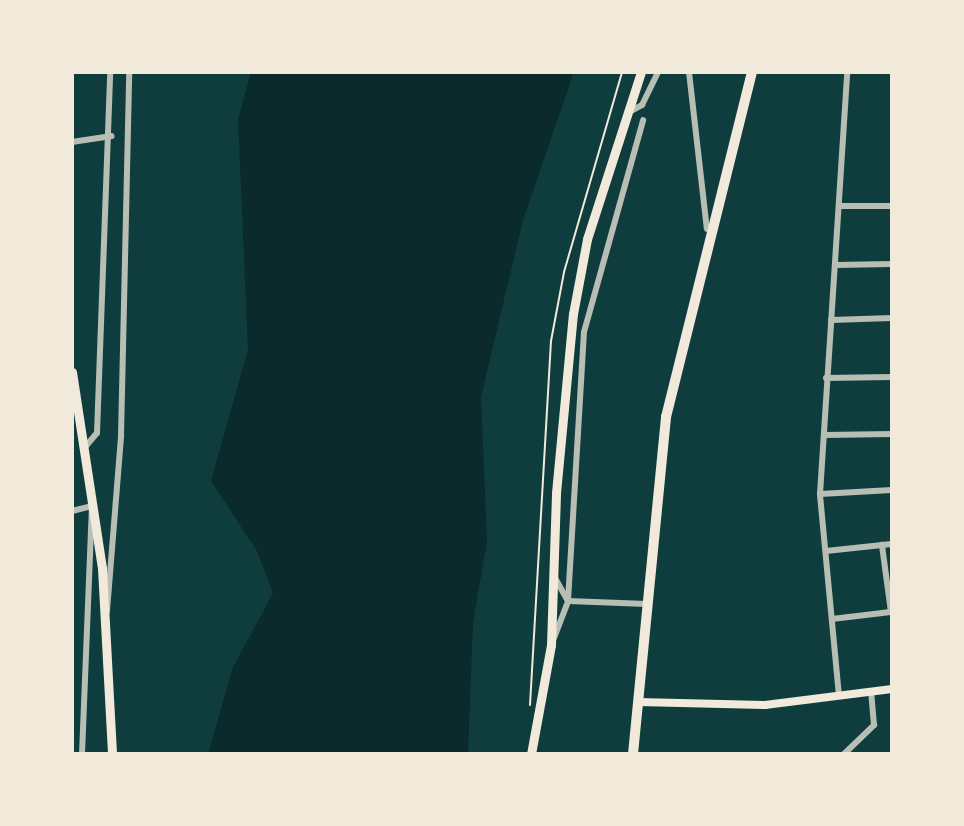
<!DOCTYPE html>
<html>
<head>
<meta charset="utf-8">
<style>
	body { margin:0 }
	#map { position:relative; width:964px; height:826px; overflow:hidden; background:#0f3d3e; font-family:Manrope,sans-serif }
	div>[style] { position:absolute }
	.water>* { inset:0; background:#0a2a2b }
	.path>* { height:2px; margin:-1px; padding:0 1px; transform-origin:1px; border-radius:1px; background:#f1e9da }
	.minor>* { height:6px; margin:-3px; padding:0 3px; transform-origin:3px; border-radius:3px; background:#b8beb3 }
	.secondary>* { height:8px; margin:-4px; padding:0 4px; transform-origin:4px; border-radius:4px; background:#f1e9da }
	.primary>* { height:9px; margin:-4.5px; padding:0 4.5px; transform-origin:4.5px; border-radius:4.5px; background:#f1e9da }
	.trunk>* { height:10px; margin:-5px; padding:0 5px; transform-origin:5px; border-radius:5px; background:#f1e9da }
	span { translate:-50% -50%; white-space:nowrap; text-align:center; line-height:1.15; -webkit-text-stroke:6px #f1e9da; paint-order:stroke }
	.frame { position:absolute; inset:0; border:74px solid #f1e9da; pointer-events:none }
</style>
</head>
<body>
<div id="map">
	<div class="water">
		<div style="clip-path:polygon(251px 72px,574px 72px,523px 220px,481px 397px,487px 541px,473px 623px,468px 754px,208px 754px,233px 667px,273px 593px,257px 551px,211px 481px,248px 349px,238px 119px)"></div>
	</div>
	<div class="path">
		<div style="left:530px;top:705px;width:365px;rotate:-86.7deg"></div>
		<div style="left:551px;top:341px;width:70px;rotate:-79.3deg"></div>
		<div style="left:564px;top:272px;width:208px;rotate:-73.8deg"></div>
	</div>
	<div class="minor">
		<div style="left:689px;top:72px;width:158px;rotate:83.5deg"></div>
		<div style="left:629px;top:112px;width:15px;rotate:-28deg"></div>
		<div style="left:642px;top:105px;width:37px;rotate:-64deg"></div>
		<div style="left:72px;top:142px;width:40px;rotate:-8.5deg"></div>
		<div style="left:839px;top:206px;width:53px"></div>
		<div style="left:836px;top:265px;width:56px;rotate:-1deg"></div>
		<div style="left:831px;top:320px;width:61px;rotate:-1.9deg"></div>
		<div style="left:826px;top:378px;width:66px;rotate:-0.9deg"></div>
		<div style="left:824px;top:435px;width:68px;rotate:-0.8deg"></div>
		<div style="left:86px;top:446px;width:17px;rotate:-50deg"></div>
		<div style="left:97px;top:433px;width:361px;rotate:-87.9deg"></div>
		<div style="left:820px;top:494px;width:72px;rotate:-3.2deg"></div>
		<div style="left:72px;top:511px;width:21px;rotate:-14deg"></div>
		<div style="left:826px;top:551px;width:66px;rotate:-6.1deg"></div>
		<div style="left:554px;top:576px;width:29px;rotate:61deg"></div>
		<div style="left:568px;top:601px;width:79px;rotate:2.2deg"></div>
		<div style="left:107px;top:611px;width:176px;rotate:-85.4deg"></div>
		<div style="left:121px;top:436px;width:364px;rotate:-88.7deg"></div>
		<div style="left:832px;top:619px;width:59px;rotate:-6.8deg"></div>
		<div style="left:891px;top:612px;width:68px;rotate:-97.7deg"></div>
		<div style="left:554px;top:638px;width:40px;rotate:-69deg"></div>
		<div style="left:568px;top:601px;width:269px;rotate:-86.6deg"></div>
		<div style="left:584px;top:332px;width:220px;rotate:-74.4deg"></div>
		<div style="left:839px;top:696px;width:203px;rotate:-95.4deg"></div>
		<div style="left:820px;top:494px;width:423px;rotate:-86.3deg"></div>
		<div style="left:82px;top:754px;width:248px;rotate:-87.7deg"></div>
		<div style="left:844px;top:754px;width:42px;rotate:-44deg"></div>
		<div style="left:874px;top:725px;width:33px;rotate:-95deg"></div>
	</div>
	<div class="secondary">
		<div style="left:638px;top:702px;width:127px;rotate:1.4deg"></div>
		<div style="left:765px;top:705px;width:128px;rotate:-7.2deg"></div>
	</div>
	<div class="primary">
		<div style="left:72px;top:372px;width:198px;rotate:81.3deg"></div>
		<div style="left:102px;top:568px;width:186px;rotate:86.9deg"></div>
		<div style="left:531px;top:754px;width:111px;rotate:-79.6deg"></div>
		<div style="left:551px;top:645px;width:152px;rotate:-88.1deg"></div>
		<div style="left:556px;top:493px;width:180px;rotate:-84.6deg"></div>
		<div style="left:573px;top:314px;width:76px;rotate:-79.4deg"></div>
		<div style="left:587px;top:239px;width:176px;rotate:-72.1deg"></div>
	</div>
	<div class="trunk">
		<div style="left:633px;top:754px;width:339px;rotate:-84.4deg"></div>
		<div style="left:666px;top:417px;width:356px;rotate:-76deg"></div>
	</div>
	<div class="frame"></div>
</div>
</body>
</html>
